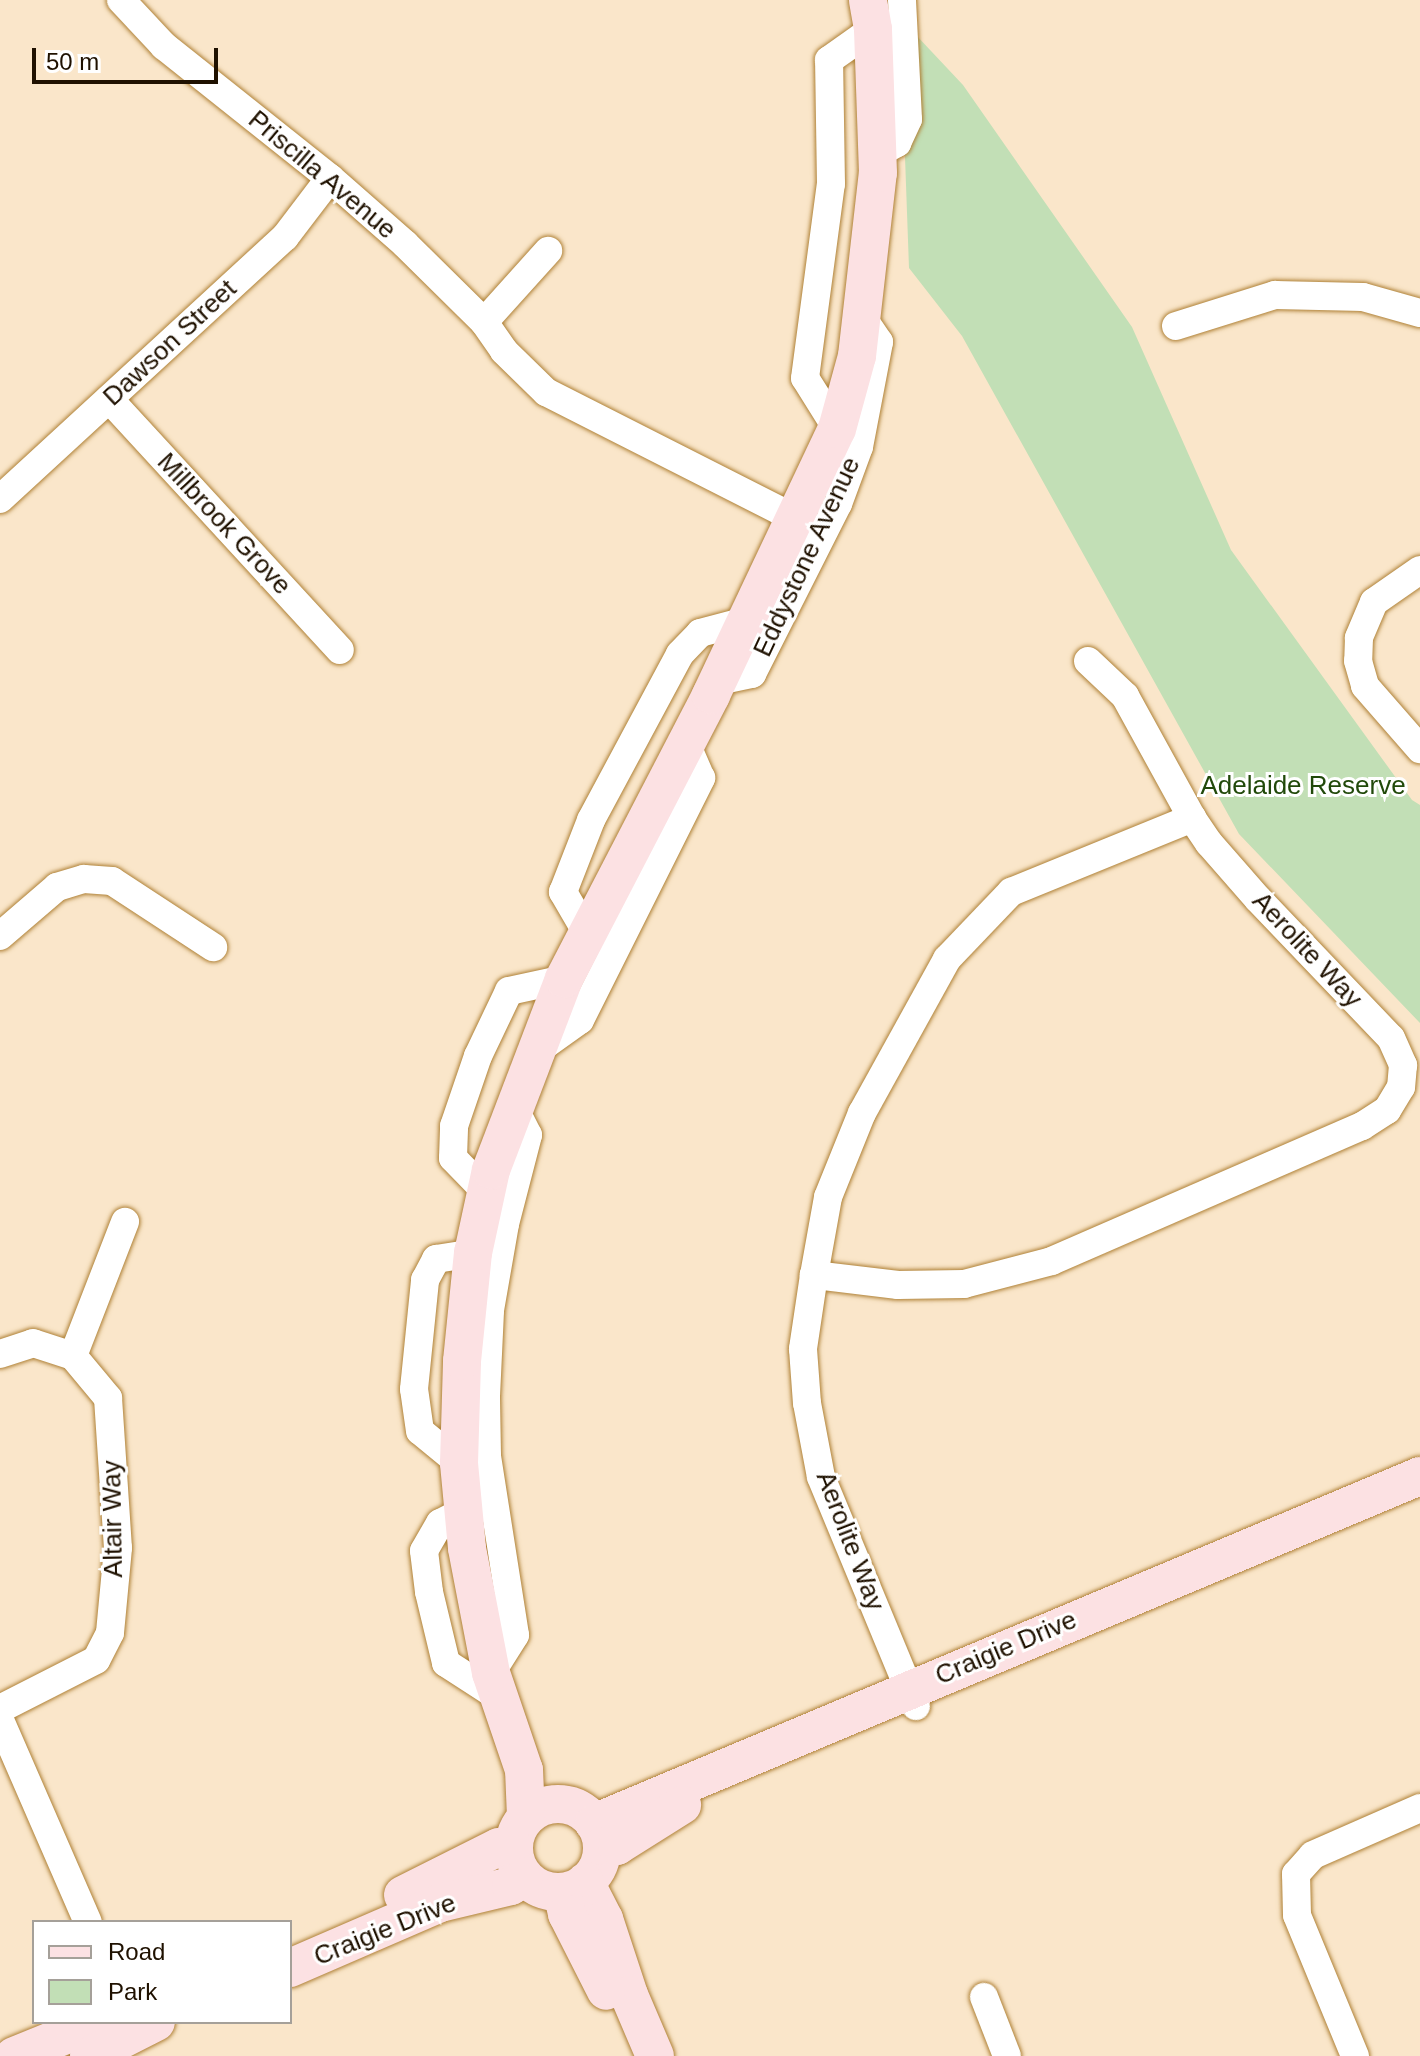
<!DOCTYPE html>
<html>
<head>
<meta charset="utf-8">
<style>
	body { margin:0 }
	#map { position:relative; width:1420px; height:2056px; overflow:hidden; background:#fae6ca; font-family:Helvetica,sans-serif }
	div>[style] { position:absolute }
	.green>* { inset:0; background:#c2dfb6 }
	.roads { filter:drop-shadow(0 0 2px #af8136) drop-shadow(0 0 2px #af8136) }
	.street>* { height:28px; margin:-14px; padding:0 14px; transform-origin:14px; border-radius:14px; background:#fff }
	.secondary>* { height:38px; margin:-19px; padding:0 19px; transform-origin:19px; border-radius:19px; background:#fce1e3 }
	.secondary>.ring { margin:-19px; padding:0; box-sizing:content-box; background:none; border:38px solid #fce1e3; border-radius:50% }
	span { translate:-50% -50%; white-space:nowrap; text-align:center; line-height:1.15; -webkit-text-stroke:6px #fff; paint-order:stroke }
	.street-label { font-size:26px; color:#1f1100 }
	.park-label { font-size:26px; color:#21490a }
	.legend { position:absolute; left:32px; top:1920px; width:260px; height:104px; box-sizing:border-box; background:#fff; border:2px solid #a5a099; margin:0; padding:10px 14px; list-style:none; font-size:24px; color:#1f1100 }
	.legend li { display:flex; align-items:center; gap:16px; height:40px }
	.legend b { width:40px; border:2px solid #a5a099 }
	.scale { position:absolute; left:32px; top:48px; width:186px; height:36px; box-sizing:border-box; border:4px solid #1f1100; border-top:0; padding-left:10px; font-size:24px; line-height:28px; white-space:nowrap; color:#1f1100; -webkit-text-stroke:6px #fff; paint-order:stroke }
</style>
</head>
<body>
<div id="map">
	<div class="green">
		<div style="clip-path:polygon(900px 18px,963px 85px,1132px 327px,1231px 550px,1412px 800px,1420px 805px,1420px 1023px,1239px 834px,962px 336px,909px 268px)"></div>
	</div>
	<div class="roads">
		<div class="street">
			<div style="left:121px;top:0;width:63px;rotate:46.9deg"></div>
			<div style="left:164px;top:46px;width:212px;rotate:38.5deg"></div>
			<div style="left:330px;top:178px;width:100px;rotate:41.3deg"></div>
			<div style="left:405px;top:244px;width:111px;rotate:44.6deg"></div>
			<div style="left:484px;top:322px;width:35px;rotate:55deg"></div>
			<div style="left:504px;top:351px;width:59px;rotate:44.3deg"></div>
			<div style="left:546px;top:392px;width:278px;rotate:26.9deg"></div>
			<div style="left:879px;top:153px;width:21px;rotate:-29deg"></div>
			<div style="left:897px;top:143px;width:26px;rotate:-65deg"></div>
			<div style="left:908px;top:119px;width:119px;rotate:-92.9deg"></div>
			<div style="left:484px;top:322px;width:96px;rotate:-48deg"></div>
			<div style="left:1176px;top:326px;width:104px;rotate:-17.4deg"></div>
			<div style="left:1275px;top:295px;width:88px;rotate:1.3deg"></div>
			<div style="left:1363px;top:297px;width:59px;rotate:15.7deg"></div>
			<div style="left:109px;top:399px;width:341px;rotate:47.4deg"></div>
			<div style="left:837px;top:429px;width:60px;rotate:-122.1deg"></div>
			<div style="left:805px;top:378px;width:196px;rotate:-82.4deg"></div>
			<div style="left:831px;top:184px;width:124px;rotate:-90.9deg"></div>
			<div style="left:829px;top:60px;width:54px;rotate:-35.2deg"></div>
			<div style="left:0;top:499px;width:387px;rotate:-42.6deg"></div>
			<div style="left:285px;top:237px;width:74px;rotate:-52.7deg"></div>
			<div style="left:1420px;top:570px;width:56px;rotate:145.2deg"></div>
			<div style="left:1374px;top:602px;width:39px;rotate:113deg"></div>
			<div style="left:1359px;top:638px;width:23px;rotate:92deg"></div>
			<div style="left:1358px;top:661px;width:26px;rotate:74deg"></div>
			<div style="left:1365px;top:686px;width:84px;rotate:48.9deg"></div>
			<div style="left:1088px;top:661px;width:51px;rotate:43.4deg"></div>
			<div style="left:1125px;top:696px;width:139px;rotate:61.2deg"></div>
			<div style="left:718px;top:681px;width:35px;rotate:-12deg"></div>
			<div style="left:752px;top:674px;width:191px;rotate:-63.2deg"></div>
			<div style="left:838px;top:504px;width:61px;rotate:-69.8deg"></div>
			<div style="left:859px;top:447px;width:107px;rotate:-79.2deg"></div>
			<div style="left:879px;top:342px;width:32px;rotate:-124deg"></div>
			<div style="left:588px;top:935px;width:50px;rotate:-120.2deg"></div>
			<div style="left:563px;top:892px;width:77px;rotate:-68.7deg"></div>
			<div style="left:591px;top:820px;width:188px;rotate:-61.8deg"></div>
			<div style="left:680px;top:654px;width:29px;rotate:-46deg"></div>
			<div style="left:700px;top:633px;width:47px;rotate:-14.9deg"></div>
			<div style="left:0;top:936px;width:75px;rotate:-40.7deg"></div>
			<div style="left:57px;top:887px;width:28px;rotate:-17deg"></div>
			<div style="left:84px;top:879px;width:28px;rotate:4deg"></div>
			<div style="left:112px;top:881px;width:121px;rotate:33.2deg"></div>
			<div style="left:535px;top:1052px;width:55px;rotate:-35.4deg"></div>
			<div style="left:580px;top:1020px;width:271px;rotate:-63.4deg"></div>
			<div style="left:701px;top:778px;width:40px;rotate:-113.4deg"></div>
			<div style="left:485px;top:1191px;width:46px;rotate:-134.1deg"></div>
			<div style="left:453px;top:1158px;width:32px;rotate:-88deg"></div>
			<div style="left:454px;top:1126px;width:74px;rotate:-71.1deg"></div>
			<div style="left:478px;top:1056px;width:72px;rotate:-64.5deg"></div>
			<div style="left:509px;top:991px;width:56px;rotate:-12.3deg"></div>
			<div style="left:814px;top:1275px;width:79px;rotate:-79.8deg"></div>
			<div style="left:828px;top:1197px;width:91px;rotate:-68deg"></div>
			<div style="left:862px;top:1113px;width:176px;rotate:-61.1deg"></div>
			<div style="left:947px;top:959px;width:93px;rotate:-46.3deg"></div>
			<div style="left:1011px;top:892px;width:196px;rotate:-22.2deg"></div>
			<div style="left:1192px;top:818px;width:30px;rotate:56deg"></div>
			<div style="left:1209px;top:843px;width:74px;rotate:48.8deg"></div>
			<div style="left:1258px;top:899px;width:192px;rotate:46.3deg"></div>
			<div style="left:1391px;top:1038px;width:30px;rotate:66deg"></div>
			<div style="left:1403px;top:1065px;width:22px;rotate:95deg"></div>
			<div style="left:1401px;top:1087px;width:27px;rotate:121deg"></div>
			<div style="left:1387px;top:1110px;width:30px;rotate:147deg"></div>
			<div style="left:1362px;top:1126px;width:338px;rotate:156.5deg"></div>
			<div style="left:1052px;top:1261px;width:91px;rotate:165.4deg"></div>
			<div style="left:964px;top:1284px;width:66px;rotate:179.1deg"></div>
			<div style="left:898px;top:1285px;width:85px;rotate:-173.2deg"></div>
			<div style="left:814px;top:1275px;width:75px;rotate:98.5deg"></div>
			<div style="left:803px;top:1349px;width:54px;rotate:85.8deg"></div>
			<div style="left:807px;top:1403px;width:75px;rotate:79.3deg"></div>
			<div style="left:821px;top:1477px;width:248px;rotate:67.5deg"></div>
			<div style="left:0;top:1354px;width:35px;rotate:-18deg"></div>
			<div style="left:33px;top:1343px;width:42px;rotate:18deg"></div>
			<div style="left:73px;top:1356px;width:55px;rotate:50.2deg"></div>
			<div style="left:108px;top:1398px;width:150px;rotate:86.2deg"></div>
			<div style="left:118px;top:1548px;width:85px;rotate:95.4deg"></div>
			<div style="left:110px;top:1633px;width:30px;rotate:117deg"></div>
			<div style="left:96px;top:1660px;width:108px;rotate:153deg"></div>
			<div style="left:73px;top:1356px;width:144px;rotate:-68.8deg"></div>
			<div style="left:459px;top:1463px;width:50px;rotate:-140.6deg"></div>
			<div style="left:420px;top:1431px;width:42px;rotate:-98.1deg"></div>
			<div style="left:414px;top:1389px;width:110px;rotate:-84.2deg"></div>
			<div style="left:425px;top:1280px;width:24px;rotate:-62deg"></div>
			<div style="left:436px;top:1259px;width:37px;rotate:-9deg"></div>
			<div style="left:464px;top:1511px;width:27px;rotate:153deg"></div>
			<div style="left:440px;top:1523px;width:32px;rotate:120deg"></div>
			<div style="left:424px;top:1551px;width:41px;rotate:83deg"></div>
			<div style="left:429px;top:1592px;width:73px;rotate:76.5deg"></div>
			<div style="left:446px;top:1663px;width:64px;rotate:32.9deg"></div>
			<div style="left:491px;top:1673px;width:45px;rotate:-57.7deg"></div>
			<div style="left:515px;top:1635px;width:181px;rotate:-98.9deg"></div>
			<div style="left:487px;top:1456px;width:60px;rotate:-91deg"></div>
			<div style="left:486px;top:1396px;width:86px;rotate:-87.3deg"></div>
			<div style="left:490px;top:1310px;width:87px;rotate:-80.1deg"></div>
			<div style="left:505px;top:1224px;width:92px;rotate:-75.5deg"></div>
			<div style="left:528px;top:1135px;width:34px;rotate:-117deg"></div>
			<div style="left:0;top:1720px;width:220px;rotate:66.5deg"></div>
			<div style="left:984px;top:1997px;width:63px;rotate:68.7deg"></div>
			<div style="left:1355px;top:2056px;width:152px;rotate:-112.4deg"></div>
			<div style="left:1297px;top:1915px;width:41px;rotate:-91.4deg"></div>
			<div style="left:1296px;top:1874px;width:25px;rotate:-48deg"></div>
			<div style="left:1313px;top:1855px;width:117px;rotate:-23.7deg"></div>
		</div>
		<div class="secondary">
			<div class="ring" style="left:514px;top:1804px;width:50px;height:50px"></div>
			<div style="left:526px;top:1817px;width:47px;rotate:-92.4deg"></div>
			<div style="left:524px;top:1770px;width:102px;rotate:-108.8deg"></div>
			<div style="left:491px;top:1673px;width:127px;rotate:-100.9deg"></div>
			<div style="left:467px;top:1548px;width:85px;rotate:-95.4deg"></div>
			<div style="left:459px;top:1463px;width:102px;rotate:-88.3deg"></div>
			<div style="left:462px;top:1361px;width:109px;rotate:-84.2deg"></div>
			<div style="left:473px;top:1253px;width:85px;rotate:-77.8deg"></div>
			<div style="left:491px;top:1170px;width:204px;rotate:-69.1deg"></div>
			<div style="left:564px;top:979px;width:320px;rotate:-62.6deg"></div>
			<div style="left:711px;top:695px;width:294px;rotate:-64.7deg"></div>
			<div style="left:837px;top:429px;width:76px;rotate:-74.7deg"></div>
			<div style="left:857px;top:356px;width:184px;rotate:-83.5deg"></div>
			<div style="left:878px;top:173px;width:144px;rotate:-92deg"></div>
			<div style="left:873px;top:29px;width:29px;rotate:-100deg"></div>
			<div style="left:594px;top:1823px;width:896px;rotate:-22.79deg"></div>
			<div style="left:602px;top:1846px;width:15px"></div>
			<div style="left:617px;top:1846px;width:77px;rotate:-32.2deg"></div>
			<div style="left:585px;top:1882px;width:42px;rotate:62.8deg"></div>
			<div style="left:604px;top:1919px;width:80px;rotate:71.8deg"></div>
			<div style="left:629px;top:1995px;width:66px;rotate:66.9deg"></div>
			<div style="left:562px;top:1892px;width:23px;rotate:77deg"></div>
			<div style="left:567px;top:1914px;width:86px;rotate:63.1deg"></div>
			<div style="left:403px;top:1895px;width:107px;rotate:-26.6deg"></div>
			<div style="left:499px;top:1847px;width:14px;rotate:-4deg"></div>
			<div style="left:290px;top:1968px;width:163px;rotate:-23.4deg"></div>
			<div style="left:440px;top:1903px;width:73px;rotate:-13.5deg"></div>
			<div style="left:511px;top:1886px;width:16px;rotate:-35deg"></div>
			<div style="left:14px;top:2056px;width:91px;rotate:-22deg"></div>
			<div style="left:89px;top:2056px;width:75px;rotate:-26.9deg"></div>
		</div>
	</div>
	<div class="street-label">
		<span style="left:322px;top:175px;rotate:40deg">Priscilla Avenue</span>
		<span style="left:170px;top:343px;rotate:-43deg">Dawson Street</span>
		<span style="left:224px;top:524px;rotate:47deg">Millbrook Grove</span>
		<span style="left:807px;top:557px;rotate:-65deg">Eddystone Avenue</span>
		<span style="left:1307px;top:950px;rotate:47deg">Aerolite Way</span>
		<span style="left:113px;top:1519px;rotate:-91deg">Altair Way</span>
		<span style="left:850px;top:1541px;rotate:69deg">Aerolite Way</span>
		<span style="left:1006px;top:1648px;rotate:-23deg">Craigie Drive</span>
		<span style="left:385px;top:1930px;rotate:-22deg">Craigie Drive</span>
	</div>
	<div class="park-label">
		<span style="left:1303px;top:786px">Adelaide Reserve</span>
	</div>
	<ul class="legend">
	<li><b style="height:10px;background:#fce1e3"></b>Road</li>
	<li><b style="height:22px;background:#c2dfb6"></b>Park</li>
	</ul>
	<div class="scale">50 m</div>
</div>
</body>
</html>
